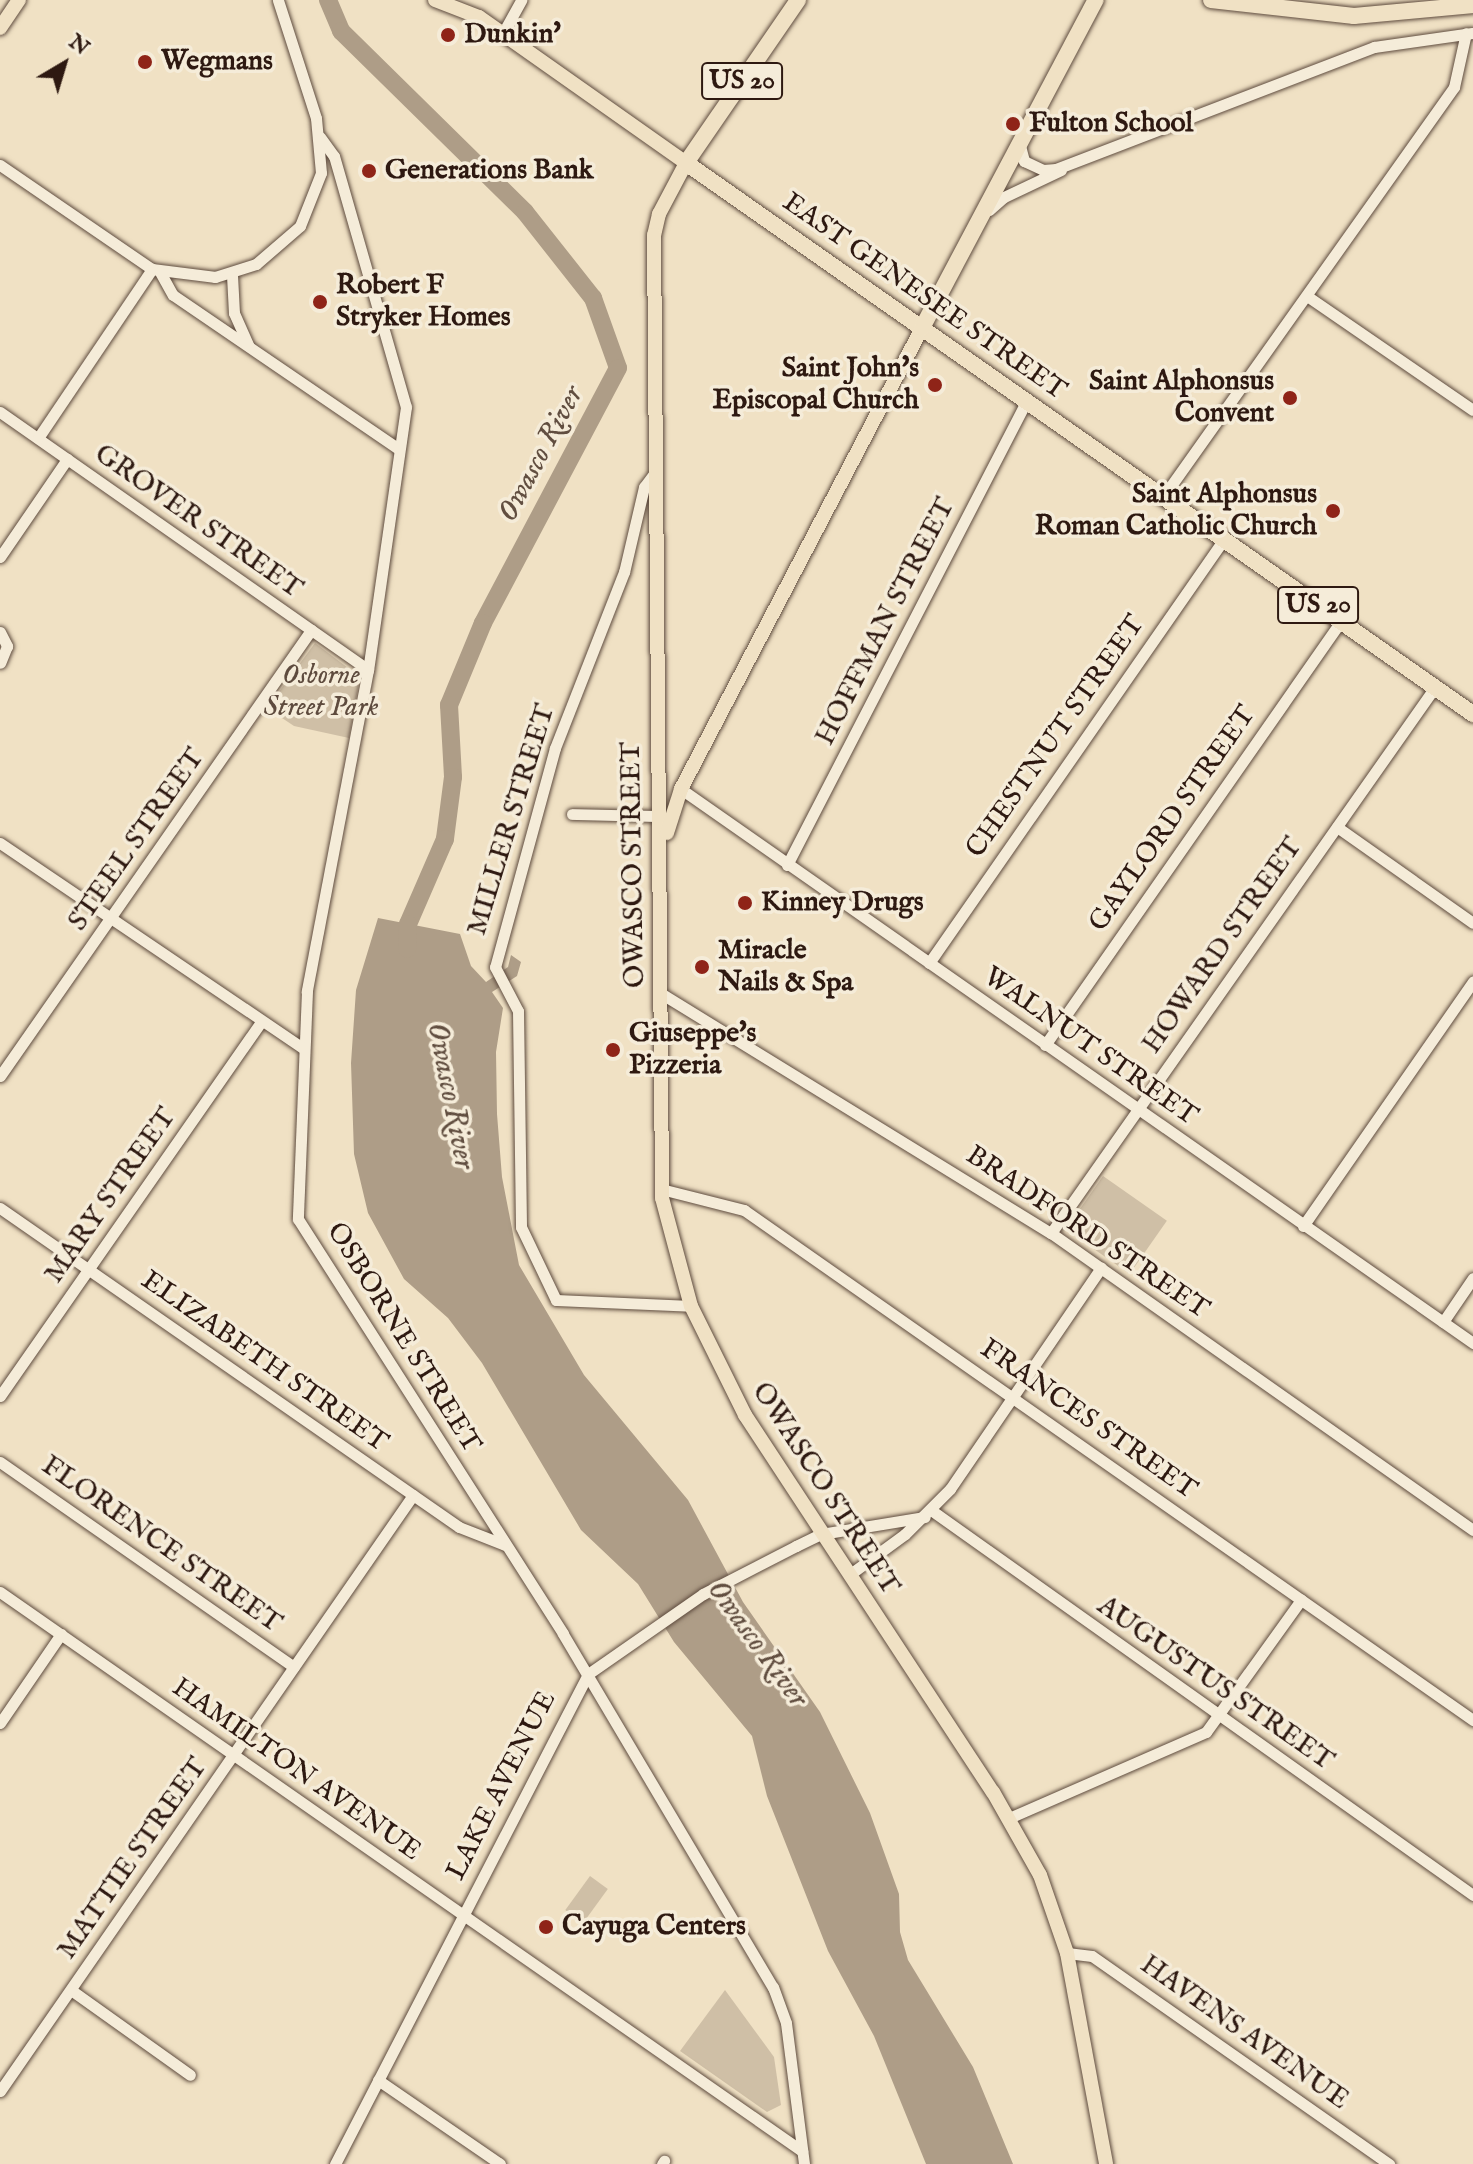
<!DOCTYPE html>
<html>
<head>
<meta charset="utf-8">
<style>
	body { margin:0 }
	#map { position:relative; width:1473px; height:2164px; overflow:hidden; background:#f0e1c4; font-family:"IM FELL English",serif }
	div>[style] { position:absolute }
	.green>* { inset:0; background:#cfbfa6; transform-origin:0 0 }
	.water>* { inset:0; background:#ae9d87 }
	.river>* { height:18px; margin:-9px; padding:0 9px; transform-origin:9px; border-radius:9px; background:#ae9d87 }
	.roads { filter:drop-shadow(0 0 2px #5e4b3e) drop-shadow(0 0 2px #5e4b3e) }
	.minor>* { height:11px; margin:-5.5px; padding:0 5.5px; transform-origin:5.5px; border-radius:5.5px; background:#f5ecd9 }
	.major>* { height:14px; margin:-7px; padding:0 7px; transform-origin:7px; border-radius:7px; background:#f0e1c4 }
	.highway>* { height:16px; margin:-8px; padding:0 8px; transform-origin:8px; border-radius:8px; background:#f0e1c4 }
	.dots>* { width:22px; height:22px; translate:-50% -50%; box-sizing:border-box; border:4px solid #f5ecd9; border-radius:50% }
	span { translate:-50% -50%; white-space:nowrap; text-align:center; line-height:1.15; -webkit-text-stroke:7px #f5ecd9; paint-order:stroke }
	.shield-label span { padding:2px 6px; background:#f5ecd9; border:2px solid; border-radius:6px; -webkit-text-stroke-width:0 }
	.shield-label { font-size:26px; color:#2e1911; font-weight:700 }
	.poi-label { font-size:28px; color:#2e1911; font-weight:700 }
	.left { translate:0 -50%; text-align:left }
	.right { translate:-100% -50%; text-align:right }
	.street-label { font-size:28px; color:#2e1911 }
	.park-label { font-size:28px; color:#5e4b3e; font-style:italic }
	.water-label { font-size:30px; color:#614e40; font-style:italic }
	.north { position:absolute; left:24px; top:24px; width:80px; height:80px; -webkit-text-stroke:6px #f5ecd9; paint-order:stroke; rotate:38deg; font-size:22px; font-weight:700; line-height:32px; text-align:center; color:#2e1911 }
	.north::after { content:''; display:block; margin:auto; width:28px; height:36px; background:#2e1911; clip-path:polygon(50% 0,100% 100%,50% 72%,0 100%) }
</style>
</head>
<body>
<div id="map">
	<div class="green">
		<div style="clip-path:polygon(315px 643px,360px 677px,349px 738px,294px 726px,267px 708px)"></div>
		<div style="left:1103px;top:1176px;width:78px;height:65px;rotate:35deg"></div>
		<div style="left:590px;top:1876px;width:22px;height:42px;rotate:36deg"></div>
		<div style="clip-path:polygon(725px 1990px,774px 2057px,781px 2105px,767px 2112px,680px 2051px)"></div>
	</div>
	<div class="water">
		<div style="clip-path:polygon(378px 918px,460px 934px,471px 966px,486px 982px,508px 967px,511px 955px,521px 962px,517px 976px,492px 992px,503px 1008px,496px 1052px,497px 1114px,502px 1177px,519px 1265px,584px 1375px,688px 1500px,743px 1602px,820px 1712px,870px 1813px,899px 1894px,900px 1932px,908px 1960px,973px 2067px,1013px 2164px,926px 2164px,874px 2036px,828px 1951px,767px 1796px,752px 1736px,674px 1642px,638px 1584px,581px 1530px,482px 1363px,448px 1318px,404px 1279px,368px 1213px,354px 1154px,351px 1063px,356px 990px)"></div>
	</div>
	<div class="river">
		<div style="left:328px;top:0;width:34px;rotate:67deg"></div>
		<div style="left:341px;top:31px;width:258px;rotate:44.5deg"></div>
		<div style="left:525px;top:212px;width:110px;rotate:51.7deg"></div>
		<div style="left:593px;top:298px;width:74px;rotate:70.3deg"></div>
		<div style="left:618px;top:368px;width:289px;rotate:117.9deg"></div>
		<div style="left:483px;top:623px;width:89px;rotate:112.5deg"></div>
		<div style="left:449px;top:705px;width:72px;rotate:86.8deg"></div>
		<div style="left:453px;top:777px;width:63px;rotate:97.4deg"></div>
		<div style="left:445px;top:839px;width:93px;rotate:113.5deg"></div>
		<div style="left:408px;top:924px;width:25px;rotate:92deg"></div>
	</div>
	<div class="roads">
		<div class="minor">
			<div style="left:503px;top:33px;width:38px;rotate:-61deg"></div>
			<div style="left:320px;top:137px;width:24px;rotate:54deg"></div>
			<div style="left:334px;top:156px;width:261px;rotate:74deg"></div>
			<div style="left:406px;top:407px;width:266px;rotate:98.2deg"></div>
			<div style="left:368px;top:670px;width:327px;rotate:100.8deg"></div>
			<div style="left:307px;top:991px;width:228px;rotate:92.3deg"></div>
			<div style="left:298px;top:1219px;width:492px;rotate:57.4deg"></div>
			<div style="left:563px;top:1634px;width:411px;rotate:59.3deg"></div>
			<div style="left:773px;top:1987px;width:38px;rotate:70deg"></div>
			<div style="left:786px;top:2023px;width:142px;rotate:82.7deg"></div>
			<div style="left:1019px;top:142px;width:20px;rotate:75deg"></div>
			<div style="left:1024px;top:161px;width:21px;rotate:25deg"></div>
			<div style="left:1043px;top:170px;width:13px;rotate:-4deg"></div>
			<div style="left:1056px;top:169px;width:341px;rotate:-21deg"></div>
			<div style="left:1374px;top:47px;width:99px;rotate:-8.1deg"></div>
			<div style="left:0;top:165px;width:184px;rotate:34.4deg"></div>
			<div style="left:152px;top:269px;width:64px;rotate:7.2deg"></div>
			<div style="left:215px;top:277px;width:43px;rotate:-17.6deg"></div>
			<div style="left:256px;top:264px;width:58px;rotate:-40.8deg"></div>
			<div style="left:300px;top:226px;width:57px;rotate:-68.4deg"></div>
			<div style="left:321px;top:173px;width:55px;rotate:-95.2deg"></div>
			<div style="left:316px;top:118px;width:124px;rotate:-107.9deg"></div>
			<div style="left:989px;top:210px;width:20px;rotate:-41deg"></div>
			<div style="left:1004px;top:197px;width:63px;rotate:-25.3deg"></div>
			<div style="left:160px;top:272px;width:26px;rotate:61deg"></div>
			<div style="left:173px;top:295px;width:273px;rotate:34.3deg"></div>
			<div style="left:232px;top:275px;width:38px;rotate:87deg"></div>
			<div style="left:234px;top:313px;width:36px;rotate:66deg"></div>
			<div style="left:1307px;top:296px;width:201px;rotate:34.5deg"></div>
			<div style="left:0;top:412px;width:449px;rotate:35deg"></div>
			<div style="left:38px;top:438px;width:204px;rotate:-56deg"></div>
			<div style="left:656px;top:471px;width:20px;rotate:127deg"></div>
			<div style="left:644px;top:487px;width:87px;rotate:103.2deg"></div>
			<div style="left:624px;top:572px;width:189px;rotate:111.4deg"></div>
			<div style="left:555px;top:748px;width:227px;rotate:105.3deg"></div>
			<div style="left:495px;top:967px;width:50px;rotate:62.4deg"></div>
			<div style="left:518px;top:1011px;width:216px;rotate:89.2deg"></div>
			<div style="left:521px;top:1227px;width:81px;rotate:64.4deg"></div>
			<div style="left:556px;top:1300px;width:135px;rotate:2.5deg"></div>
			<div style="left:1163px;top:497px;width:503px;rotate:-54.63deg"></div>
			<div style="left:1454px;top:87px;width:55px;rotate:-77.5deg"></div>
			<div style="left:0;top:557px;width:119px;rotate:-55.6deg"></div>
			<div style="left:0;top:632px;width:16px;rotate:63deg"></div>
			<div style="left:7px;top:646px;width:18px;rotate:112deg"></div>
			<div style="left:681px;top:789px;width:967px;rotate:34.97deg"></div>
			<div style="left:572px;top:814px;width:89px;rotate:1.3deg"></div>
			<div style="left:1337px;top:827px;width:166px;rotate:35.2deg"></div>
			<div style="left:0;top:843px;width:366px;rotate:34.1deg"></div>
			<div style="left:787px;top:865px;width:523px;rotate:-62.7deg"></div>
			<div style="left:929px;top:963px;width:517px;rotate:-55.17deg"></div>
			<div style="left:662px;top:994px;width:457px;rotate:31.6deg"></div>
			<div style="left:1051px;top:1233px;width:516px;rotate:35.14deg"></div>
			<div style="left:1045px;top:1045px;width:517px;rotate:-55.08deg"></div>
			<div style="left:0;top:1076px;width:544px;rotate:-55.11deg"></div>
			<div style="left:661px;top:1189px;width:86px;rotate:14.2deg"></div>
			<div style="left:744px;top:1210px;width:890px;rotate:34.98deg"></div>
			<div style="left:0;top:1208px;width:559px;rotate:34.8deg"></div>
			<div style="left:459px;top:1527px;width:49px;rotate:21.4deg"></div>
			<div style="left:1303px;top:1226px;width:298px;rotate:-55.2deg"></div>
			<div style="left:1051px;top:1233px;width:668px;rotate:-54.88deg"></div>
			<div style="left:1443px;top:1322px;width:53px;rotate:-55.7deg"></div>
			<div style="left:0;top:1396px;width:455px;rotate:-55.1deg"></div>
			<div style="left:0;top:1462px;width:358px;rotate:34.9deg"></div>
			<div style="left:931px;top:1510px;width:665px;rotate:35.39deg"></div>
			<div style="left:849px;top:1575px;width:69px;rotate:-36.2deg"></div>
			<div style="left:905px;top:1534px;width:64px;rotate:-45deg"></div>
			<div style="left:950px;top:1489px;width:268px;rotate:-55.7deg"></div>
			<div style="left:0;top:1592px;width:978px;rotate:34.88deg"></div>
			<div style="left:0;top:1723px;width:108px;rotate:-55.6deg"></div>
			<div style="left:1009px;top:1818px;width:215px;rotate:-23.6deg"></div>
			<div style="left:1206px;top:1732px;width:163px;rotate:-54.3deg"></div>
			<div style="left:1067px;top:1953px;width:25px;rotate:7deg"></div>
			<div style="left:1092px;top:1956px;width:363px;rotate:35deg"></div>
			<div style="left:71px;top:1990px;width:146px;rotate:35.5deg"></div>
			<div style="left:378px;top:2080px;width:148px;rotate:34.5deg"></div>
			<div style="left:0;top:2091px;width:725px;rotate:-55.28deg"></div>
			<div style="left:335px;top:2164px;width:551px;rotate:-62.69deg"></div>
			<div style="left:588px;top:1674px;width:140px;rotate:-34.8deg"></div>
			<div style="left:703px;top:1594px;width:105px;rotate:-27.3deg"></div>
			<div style="left:796px;top:1546px;width:28px;rotate:-26deg"></div>
			<div style="left:821px;top:1534px;width:105px;rotate:-9.3deg"></div>
			<div style="left:662px;top:2164px;width:4px;rotate:-56deg"></div>
		</div>
		<div class="major">
			<div style="left:435px;top:0;width:47px;rotate:21.1deg"></div>
			<div style="left:479px;top:17px;width:253px;rotate:35.2deg"></div>
			<div style="left:686px;top:163px;width:58px;rotate:117.9deg"></div>
			<div style="left:659px;top:214px;width:22px;rotate:103deg"></div>
			<div style="left:654px;top:235px;width:963px;rotate:89.52deg"></div>
			<div style="left:662px;top:1198px;width:112px;rotate:75deg"></div>
			<div style="left:691px;top:1306px;width:122px;rotate:63.6deg"></div>
			<div style="left:745px;top:1415px;width:451px;rotate:56.7deg"></div>
			<div style="left:993px;top:1792px;width:95px;rotate:60.5deg"></div>
			<div style="left:1040px;top:1875px;width:83px;rotate:70.9deg"></div>
			<div style="left:1067px;top:1953px;width:215px;rotate:79.5deg"></div>
			<div style="left:0;top:28px;width:34px;rotate:-56deg"></div>
			<div style="left:667px;top:833px;width:46px;rotate:-72.3deg"></div>
			<div style="left:681px;top:789px;width:520px;rotate:-62.4deg"></div>
		</div>
		<div class="highway">
			<div style="left:798px;top:0;width:198px;rotate:124.5deg"></div>
			<div style="left:686px;top:163px;width:961px;rotate:35deg"></div>
			<div style="left:1211px;top:0;width:144px;rotate:6.4deg"></div>
			<div style="left:1354px;top:16px;width:120px;rotate:-5.3deg"></div>
			<div style="left:922px;top:328px;width:371px;rotate:-62.1deg"></div>
		</div>
	</div>
	<div class="dots">
		<div style="left:448px;top:35px;background:#8f2418"></div>
		<div style="left:145px;top:62px;background:#8f2418"></div>
		<div style="left:1013px;top:124px;background:#8f2418"></div>
		<div style="left:369px;top:171px;background:#8f2418"></div>
		<div style="left:320px;top:302px;background:#8f2418"></div>
		<div style="left:935px;top:385px;background:#8f2418"></div>
		<div style="left:1290px;top:398px;background:#8f2418"></div>
		<div style="left:1333px;top:511px;background:#8f2418"></div>
		<div style="left:745px;top:903px;background:#8f2418"></div>
		<div style="left:702px;top:967px;background:#8f2418"></div>
		<div style="left:613px;top:1050px;background:#8f2418"></div>
		<div style="left:546px;top:1927px;background:#8f2418"></div>
	</div>
	<div class="shield-label">
		<span style="left:742px;top:81px">US 20</span>
		<span style="left:1318px;top:605px">US 20</span>
	</div>
	<div class="poi-label">
		<span class="left" style="left:464px;top:35px">Dunkin'</span>
		<span class="left" style="left:161px;top:62px">Wegmans</span>
		<span class="left" style="left:1029px;top:124px">Fulton School</span>
		<span class="left" style="left:385px;top:171px">Generations Bank</span>
		<span class="left" style="left:336px;top:302px">Robert F<br>Stryker Homes</span>
		<span class="right" style="left:919px;top:385px">Saint John's<br>Episcopal Church</span>
		<span class="right" style="left:1274px;top:398px">Saint Alphonsus<br>Convent</span>
		<span class="right" style="left:1317px;top:511px">Saint Alphonsus<br>Roman Catholic Church</span>
		<span class="left" style="left:761px;top:903px">Kinney Drugs</span>
		<span class="left" style="left:718px;top:967px">Miracle<br>Nails &amp; Spa</span>
		<span class="left" style="left:629px;top:1050px">Giuseppe's<br>Pizzeria</span>
		<span class="left" style="left:562px;top:1927px">Cayuga Centers</span>
	</div>
	<div class="street-label">
		<span style="left:924px;top:297px;rotate:35deg">EAST GENESEE STREET</span>
		<span style="left:198px;top:522px;rotate:35deg">GROVER STREET</span>
		<span style="left:886px;top:622px;rotate:-63deg">HOFFMAN STREET</span>
		<span style="left:1056px;top:737px;rotate:-55deg">CHESTNUT STREET</span>
		<span style="left:1173px;top:819px;rotate:-55deg">GAYLORD STREET</span>
		<span style="left:512px;top:820px;rotate:-73deg">MILLER STREET</span>
		<span style="left:137px;top:840px;rotate:-55deg">STEEL STREET</span>
		<span style="left:634px;top:865px;rotate:-91deg">OWASCO STREET</span>
		<span style="left:1223px;top:946px;rotate:-55deg">HOWARD STREET</span>
		<span style="left:1090px;top:1047px;rotate:35deg">WALNUT STREET</span>
		<span style="left:111px;top:1196px;rotate:-55deg">MARY STREET</span>
		<span style="left:1087px;top:1233px;rotate:34deg">BRADFORD STREET</span>
		<span style="left:403px;top:1338px;rotate:58deg">OSBORNE STREET</span>
		<span style="left:264px;top:1362px;rotate:35deg">ELIZABETH STREET</span>
		<span style="left:1088px;top:1420px;rotate:35deg">FRANCES STREET</span>
		<span style="left:825px;top:1489px;rotate:57deg">OWASCO STREET</span>
		<span style="left:161px;top:1545px;rotate:35deg">FLORENCE STREET</span>
		<span style="left:1215px;top:1684px;rotate:35deg">AUGUSTUS STREET</span>
		<span style="left:296px;top:1770px;rotate:35deg">HAMILTON AVENUE</span>
		<span style="left:502px;top:1786px;rotate:-63deg">LAKE AVENUE</span>
		<span style="left:133px;top:1859px;rotate:-55deg">MATTIE STREET</span>
		<span style="left:1244px;top:2033px;rotate:35deg">HAVENS AVENUE</span>
	</div>
	<div class="park-label">
		<span style="left:321px;top:692px">Osborne<br>Street Park</span>
	</div>
	<div class="water-label">
		<span style="left:541px;top:454px;rotate:-62deg">Owasco River</span>
		<span style="left:450px;top:1096px;rotate:79deg">Owasco River</span>
		<span style="left:757px;top:1644px;rotate:54deg">Owasco River</span>
	</div>
	<div class="north">N</div>
</div>
</body>
</html>
